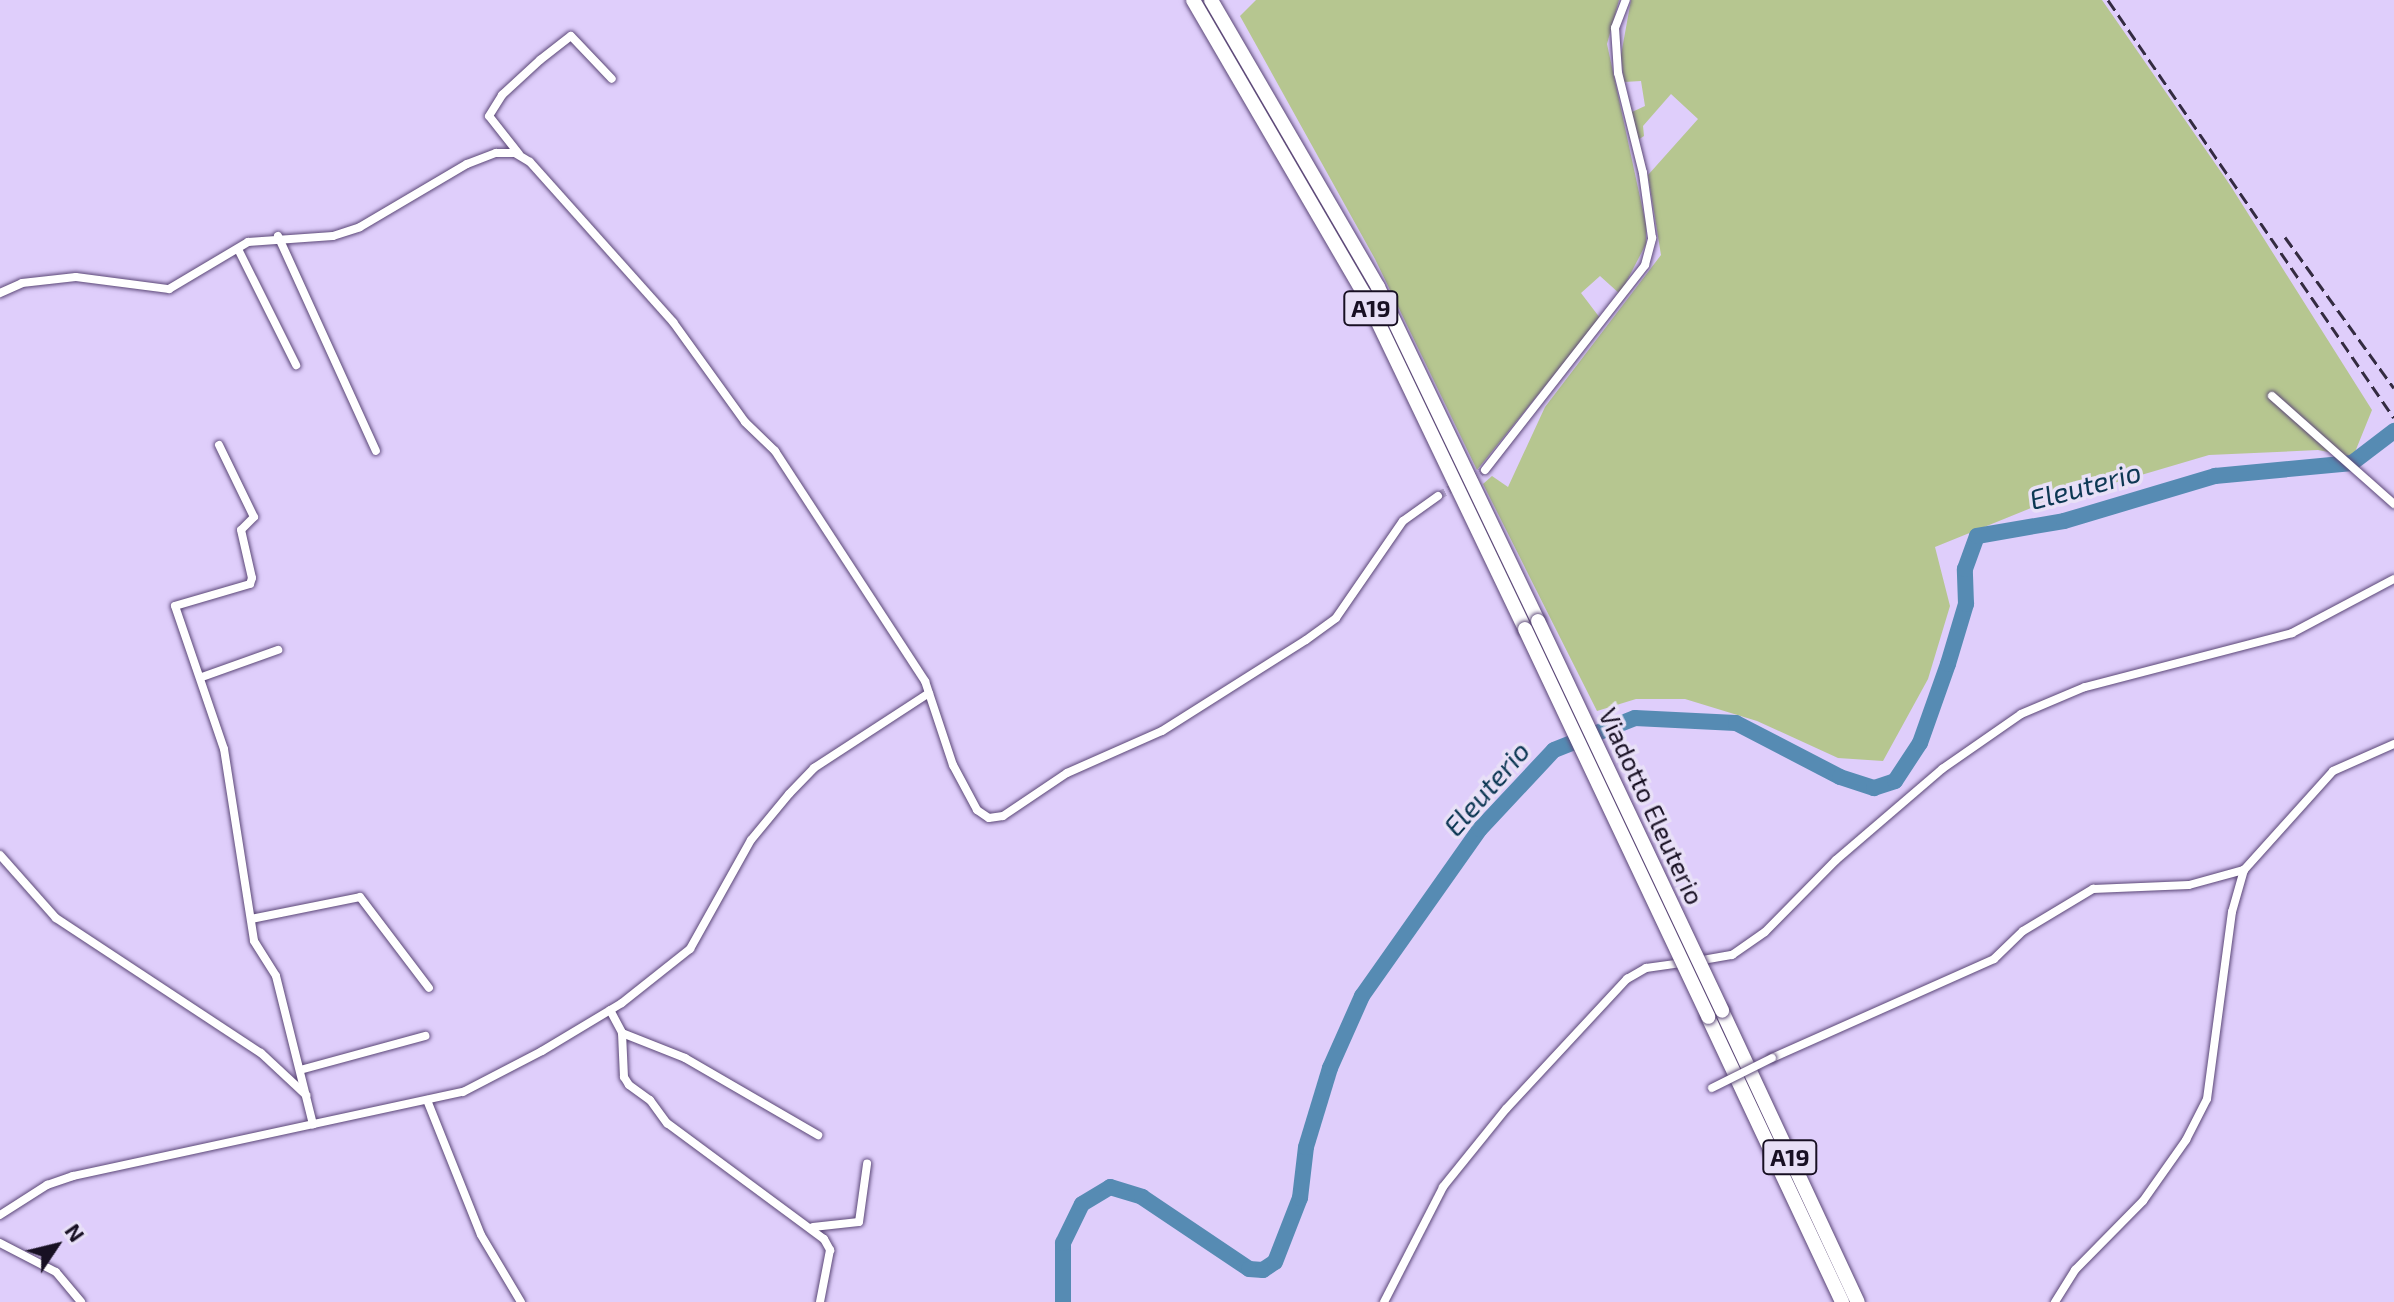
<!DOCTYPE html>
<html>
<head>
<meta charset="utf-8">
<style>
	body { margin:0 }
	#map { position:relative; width:2394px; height:1302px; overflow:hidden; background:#dfcefb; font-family:"Exo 2",sans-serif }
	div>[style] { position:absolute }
	.green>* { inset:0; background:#b6c690 }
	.river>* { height:16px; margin:-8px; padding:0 8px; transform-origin:8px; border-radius:8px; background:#568bb3 }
	.street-tunnel>* { height:8px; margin-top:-4px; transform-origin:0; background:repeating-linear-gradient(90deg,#b7a8d0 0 8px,transparent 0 12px) }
	.roads { filter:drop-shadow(0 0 2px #5b4777) drop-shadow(0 0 2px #5b4777) }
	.street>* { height:8px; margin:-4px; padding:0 4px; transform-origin:4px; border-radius:4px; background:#fff }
	.highway>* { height:14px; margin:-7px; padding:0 7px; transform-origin:7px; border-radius:7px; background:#fff }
	.rail>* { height:3px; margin-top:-1.5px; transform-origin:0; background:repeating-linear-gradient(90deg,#342b41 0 12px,transparent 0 18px) }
	.bridges { filter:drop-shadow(0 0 2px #5b4777) drop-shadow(0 0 2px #5b4777) }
	.street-bridge>* { height:8px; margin:-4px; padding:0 4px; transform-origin:4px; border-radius:4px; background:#fff }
	.highway-bridge>* { height:14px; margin:-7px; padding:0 7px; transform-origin:7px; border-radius:7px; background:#fff }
	span { translate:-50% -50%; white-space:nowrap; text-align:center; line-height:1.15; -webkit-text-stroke:7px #e8e0f7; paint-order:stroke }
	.shield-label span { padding:2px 6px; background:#e8e0f7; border:2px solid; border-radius:6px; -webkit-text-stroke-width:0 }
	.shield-label { font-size:24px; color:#181023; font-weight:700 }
	.street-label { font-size:26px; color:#181023 }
	.water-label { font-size:28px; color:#0c3753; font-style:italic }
	.north { position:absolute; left:16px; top:1206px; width:80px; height:80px; -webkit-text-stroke:6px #e8e0f7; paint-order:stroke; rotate:55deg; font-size:22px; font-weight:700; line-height:32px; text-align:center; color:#181023 }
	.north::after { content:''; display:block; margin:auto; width:28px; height:36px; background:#181023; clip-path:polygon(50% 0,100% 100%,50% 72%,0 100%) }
</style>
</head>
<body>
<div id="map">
	<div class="green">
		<div style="clip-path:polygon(1256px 0,1619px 0,1607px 44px,1646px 225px,1646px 244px,1620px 294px,1600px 276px,1581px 293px,1600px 318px,1477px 470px,1375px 259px,1240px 16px)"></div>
		<div style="clip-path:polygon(1631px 0,2102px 0,2230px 185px,2372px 410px,2353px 457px,2318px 450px,2209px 455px,2036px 506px,1935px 547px,1950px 606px,1928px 679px,1883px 761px,1838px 758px,1757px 721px,1685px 699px,1636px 699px,1597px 711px,1483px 484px,1492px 476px,1508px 487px,1545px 407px,1661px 255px,1648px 175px,1698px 119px,1671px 94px,1643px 126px,1644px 136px,1638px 140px,1632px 112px,1645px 106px,1641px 81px,1624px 82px,1621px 55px)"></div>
	</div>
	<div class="river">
		<div style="left:1063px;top:1302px;width:59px;rotate:-90deg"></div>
		<div style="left:1063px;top:1243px;width:43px;rotate:-64deg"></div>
		<div style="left:1082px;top:1204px;width:33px;rotate:-31deg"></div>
		<div style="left:1110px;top:1187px;width:34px;rotate:17deg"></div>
		<div style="left:1142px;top:1197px;width:129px;rotate:33.9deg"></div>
		<div style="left:1249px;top:1269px;width:14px;rotate:4deg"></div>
		<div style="left:1263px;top:1270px;width:14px;rotate:-34deg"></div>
		<div style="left:1275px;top:1262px;width:69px;rotate:-68.7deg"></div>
		<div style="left:1300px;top:1198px;width:51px;rotate:-83.3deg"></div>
		<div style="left:1306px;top:1147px;width:83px;rotate:-73.1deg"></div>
		<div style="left:1330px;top:1068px;width:79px;rotate:-66deg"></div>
		<div style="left:1362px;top:996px;width:204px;rotate:-54.8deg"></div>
		<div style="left:1480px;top:829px;width:108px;rotate:-46.9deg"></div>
		<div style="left:1554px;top:750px;width:87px;rotate:-21.6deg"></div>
		<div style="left:1635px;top:718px;width:101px;rotate:2.8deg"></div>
		<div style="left:1736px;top:723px;width:117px;rotate:27.4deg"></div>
		<div style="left:1840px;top:777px;width:36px;rotate:18deg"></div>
		<div style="left:1874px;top:788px;width:22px;rotate:-18deg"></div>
		<div style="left:1895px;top:781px;width:45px;rotate:-56.7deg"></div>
		<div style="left:1920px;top:743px;width:84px;rotate:-70.5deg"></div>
		<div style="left:1948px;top:664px;width:63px;rotate:-73.3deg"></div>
		<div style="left:1966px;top:604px;width:35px;rotate:-92deg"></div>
		<div style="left:1965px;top:569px;width:35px;rotate:-70deg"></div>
		<div style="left:1977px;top:536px;width:88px;rotate:-9.8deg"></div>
		<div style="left:2064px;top:521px;width:158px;rotate:-16.6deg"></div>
		<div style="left:2215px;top:476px;width:138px;rotate:-5.4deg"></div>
		<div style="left:2352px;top:463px;width:53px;rotate:-37.3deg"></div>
	</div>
	<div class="street-tunnel">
		<div style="left:1438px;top:496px;width:54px;rotate:-29deg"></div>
	</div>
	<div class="roads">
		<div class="street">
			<div style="left:519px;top:154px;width:48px;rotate:-128.3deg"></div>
			<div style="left:489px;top:116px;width:25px;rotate:-58deg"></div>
			<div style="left:502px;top:95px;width:52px;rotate:-42.6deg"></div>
			<div style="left:540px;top:60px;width:39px;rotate:-38deg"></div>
			<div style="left:571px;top:36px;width:59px;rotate:46.4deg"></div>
			<div style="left:278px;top:236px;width:236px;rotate:65.5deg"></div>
			<div style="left:238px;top:249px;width:130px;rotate:63.4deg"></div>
			<div style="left:0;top:293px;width:24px;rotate:-24deg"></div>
			<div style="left:22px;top:283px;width:54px;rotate:-6.3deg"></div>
			<div style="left:76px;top:277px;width:94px;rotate:7.4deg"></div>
			<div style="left:169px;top:289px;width:92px;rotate:-30.7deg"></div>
			<div style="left:248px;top:242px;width:85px;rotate:-4deg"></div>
			<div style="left:333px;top:236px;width:28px;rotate:-18deg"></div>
			<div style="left:360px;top:227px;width:124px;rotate:-30.5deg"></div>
			<div style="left:467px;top:164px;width:31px;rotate:-21deg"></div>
			<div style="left:496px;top:153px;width:19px"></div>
			<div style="left:515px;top:153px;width:17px;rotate:31deg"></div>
			<div style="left:530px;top:162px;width:215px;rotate:48.2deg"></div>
			<div style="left:673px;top:322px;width:123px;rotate:54.2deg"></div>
			<div style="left:745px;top:422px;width:42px;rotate:44deg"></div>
			<div style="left:775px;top:451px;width:275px;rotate:56.9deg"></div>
			<div style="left:925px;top:681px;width:89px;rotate:71.6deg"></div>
			<div style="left:953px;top:765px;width:51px;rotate:61.9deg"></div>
			<div style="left:977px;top:810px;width:14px;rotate:34deg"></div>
			<div style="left:989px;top:818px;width:14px;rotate:-8deg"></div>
			<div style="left:1003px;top:816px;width:77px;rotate:-33.9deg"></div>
			<div style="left:1067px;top:773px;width:104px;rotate:-23.9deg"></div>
			<div style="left:1162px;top:731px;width:170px;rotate:-32.3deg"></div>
			<div style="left:1306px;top:640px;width:37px;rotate:-36deg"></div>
			<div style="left:1336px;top:618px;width:118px;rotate:-55.4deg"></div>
			<div style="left:1403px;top:521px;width:43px;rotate:-35.5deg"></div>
			<div style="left:2272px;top:396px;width:163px;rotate:41.5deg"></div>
			<div style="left:219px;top:445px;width:80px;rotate:64.1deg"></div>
			<div style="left:254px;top:517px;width:18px;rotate:135deg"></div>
			<div style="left:241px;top:530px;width:49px;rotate:77.1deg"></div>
			<div style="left:252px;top:578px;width:6px;rotate:108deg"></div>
			<div style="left:250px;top:584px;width:78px;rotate:163.7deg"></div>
			<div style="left:175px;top:606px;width:151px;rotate:71.1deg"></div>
			<div style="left:224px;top:749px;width:194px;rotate:81.1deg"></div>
			<div style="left:254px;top:941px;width:41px;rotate:57.8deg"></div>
			<div style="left:276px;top:976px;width:153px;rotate:76deg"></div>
			<div style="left:1485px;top:470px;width:260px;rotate:-52deg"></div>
			<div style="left:1645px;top:265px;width:28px;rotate:-75deg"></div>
			<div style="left:1652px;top:238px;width:66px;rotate:-97.9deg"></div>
			<div style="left:1643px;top:173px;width:103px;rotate:-104deg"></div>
			<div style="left:1618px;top:73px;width:45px;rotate:-93.8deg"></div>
			<div style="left:1615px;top:28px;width:30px;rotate:-69deg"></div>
			<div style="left:202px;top:677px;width:81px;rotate:-19.6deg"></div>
			<div style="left:0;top:855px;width:84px;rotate:48.4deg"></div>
			<div style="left:56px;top:918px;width:245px;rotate:33.4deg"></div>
			<div style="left:261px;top:1053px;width:62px;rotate:43deg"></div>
			<div style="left:251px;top:919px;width:111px;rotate:-11.4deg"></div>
			<div style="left:360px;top:897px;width:114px;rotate:52.8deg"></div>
			<div style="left:1697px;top:961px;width:36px;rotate:-10deg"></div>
			<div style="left:1732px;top:955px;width:40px;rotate:-34.9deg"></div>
			<div style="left:1765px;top:932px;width:101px;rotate:-45.4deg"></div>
			<div style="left:1836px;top:860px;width:140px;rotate:-40.6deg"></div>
			<div style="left:1942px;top:769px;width:96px;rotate:-34.8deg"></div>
			<div style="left:2021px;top:714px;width:69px;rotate:-22.9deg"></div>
			<div style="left:2085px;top:687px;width:214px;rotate:-14.6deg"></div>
			<div style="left:2292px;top:633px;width:115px;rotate:-27.9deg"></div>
			<div style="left:610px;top:1010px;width:26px;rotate:62deg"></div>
			<div style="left:622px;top:1033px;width:44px;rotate:87.4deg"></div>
			<div style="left:624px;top:1077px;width:9px;rotate:58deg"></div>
			<div style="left:629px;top:1085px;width:26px;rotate:36deg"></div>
			<div style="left:650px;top:1100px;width:29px;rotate:54deg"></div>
			<div style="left:667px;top:1123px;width:195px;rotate:36.5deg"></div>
			<div style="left:824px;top:1239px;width:13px;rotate:61deg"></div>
			<div style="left:830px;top:1250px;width:53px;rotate:100.9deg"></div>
			<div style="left:622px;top:1033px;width:68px;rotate:21.6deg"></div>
			<div style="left:685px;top:1058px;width:154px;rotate:30.1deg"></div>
			<div style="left:1772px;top:1058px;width:243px;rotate:-24deg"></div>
			<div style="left:1994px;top:959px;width:40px;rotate:-44deg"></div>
			<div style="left:2023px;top:931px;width:82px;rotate:-31deg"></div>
			<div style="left:2093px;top:889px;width:96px;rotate:-2.4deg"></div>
			<div style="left:2189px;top:885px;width:57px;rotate:-15.3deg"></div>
			<div style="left:2244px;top:870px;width:133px;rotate:-48deg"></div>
			<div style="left:2333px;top:771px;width:67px;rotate:-23.9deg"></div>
			<div style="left:300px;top:1070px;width:130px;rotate:-15.2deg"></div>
			<div style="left:427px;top:1100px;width:145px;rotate:68.2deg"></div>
			<div style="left:481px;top:1235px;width:78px;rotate:59.2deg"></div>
			<div style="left:0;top:1215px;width:56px;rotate:-32.6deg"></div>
			<div style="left:47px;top:1185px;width:28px;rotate:-19deg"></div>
			<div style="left:73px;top:1176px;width:399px;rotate:-12.2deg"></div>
			<div style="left:463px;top:1092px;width:89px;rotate:-27.4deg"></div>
			<div style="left:542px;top:1051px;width:93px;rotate:-31deg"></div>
			<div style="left:622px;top:1003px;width:87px;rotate:-38.5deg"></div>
			<div style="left:690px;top:949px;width:125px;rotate:-60.8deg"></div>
			<div style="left:751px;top:840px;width:60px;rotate:-50.4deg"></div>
			<div style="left:789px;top:794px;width:36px;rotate:-46deg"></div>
			<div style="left:814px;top:768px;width:137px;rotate:-33.1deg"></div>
			<div style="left:813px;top:1227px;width:46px;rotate:-6.2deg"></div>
			<div style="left:859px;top:1222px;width:59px;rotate:-82.1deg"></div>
			<div style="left:0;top:1243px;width:63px;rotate:27.4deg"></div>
			<div style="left:56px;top:1272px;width:39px;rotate:50deg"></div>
			<div style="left:1384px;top:1302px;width:129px;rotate:-62.8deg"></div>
			<div style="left:1443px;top:1187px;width:100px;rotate:-51.1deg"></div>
			<div style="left:1506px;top:1109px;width:178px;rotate:-47.1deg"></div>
			<div style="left:1627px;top:979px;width:22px;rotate:-30deg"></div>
			<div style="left:1646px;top:968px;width:37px;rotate:-8deg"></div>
			<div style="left:2055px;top:1302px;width:38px;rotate:-58deg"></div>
			<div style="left:2075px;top:1270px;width:97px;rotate:-45.4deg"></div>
			<div style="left:2143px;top:1201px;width:75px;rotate:-54.8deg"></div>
			<div style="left:2186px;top:1140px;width:46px;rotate:-62.9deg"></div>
			<div style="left:2207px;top:1099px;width:189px;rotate:-82.4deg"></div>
			<div style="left:2232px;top:912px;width:44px;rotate:-74.1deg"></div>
		</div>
		<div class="highway">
			<div style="left:1193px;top:0;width:341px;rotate:59.8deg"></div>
			<div style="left:1365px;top:295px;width:370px;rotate:64.4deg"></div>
			<div style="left:1211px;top:0;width:332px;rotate:59.8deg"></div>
			<div style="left:1378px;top:287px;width:370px;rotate:64.4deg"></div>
			<div style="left:1722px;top:1011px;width:321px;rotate:65deg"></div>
			<div style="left:1708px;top:1017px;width:315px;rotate:64.8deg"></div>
		</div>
	</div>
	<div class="rail">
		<div style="left:2108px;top:0;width:506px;rotate:55.62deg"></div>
		<div style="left:2285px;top:237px;width:186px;rotate:54.2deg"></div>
	</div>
	<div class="bridges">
		<div class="street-bridge">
			<div style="left:1712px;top:1088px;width:67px;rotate:-26.6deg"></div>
		</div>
		<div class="highway-bridge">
			<div style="left:1538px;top:621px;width:431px;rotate:64.7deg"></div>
			<div style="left:1525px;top:629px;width:429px;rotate:64.7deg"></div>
		</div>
	</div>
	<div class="shield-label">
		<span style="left:1371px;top:308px">A19</span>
		<span style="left:1790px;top:1157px">A19</span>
	</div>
	<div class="street-label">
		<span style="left:1652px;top:806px;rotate:65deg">Viadotto Eleuterio</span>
	</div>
	<div class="water-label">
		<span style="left:2085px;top:485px;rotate:-15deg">Eleuterio</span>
		<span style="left:1486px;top:788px;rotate:-49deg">Eleuterio</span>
	</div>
	<div class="north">N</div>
</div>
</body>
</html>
